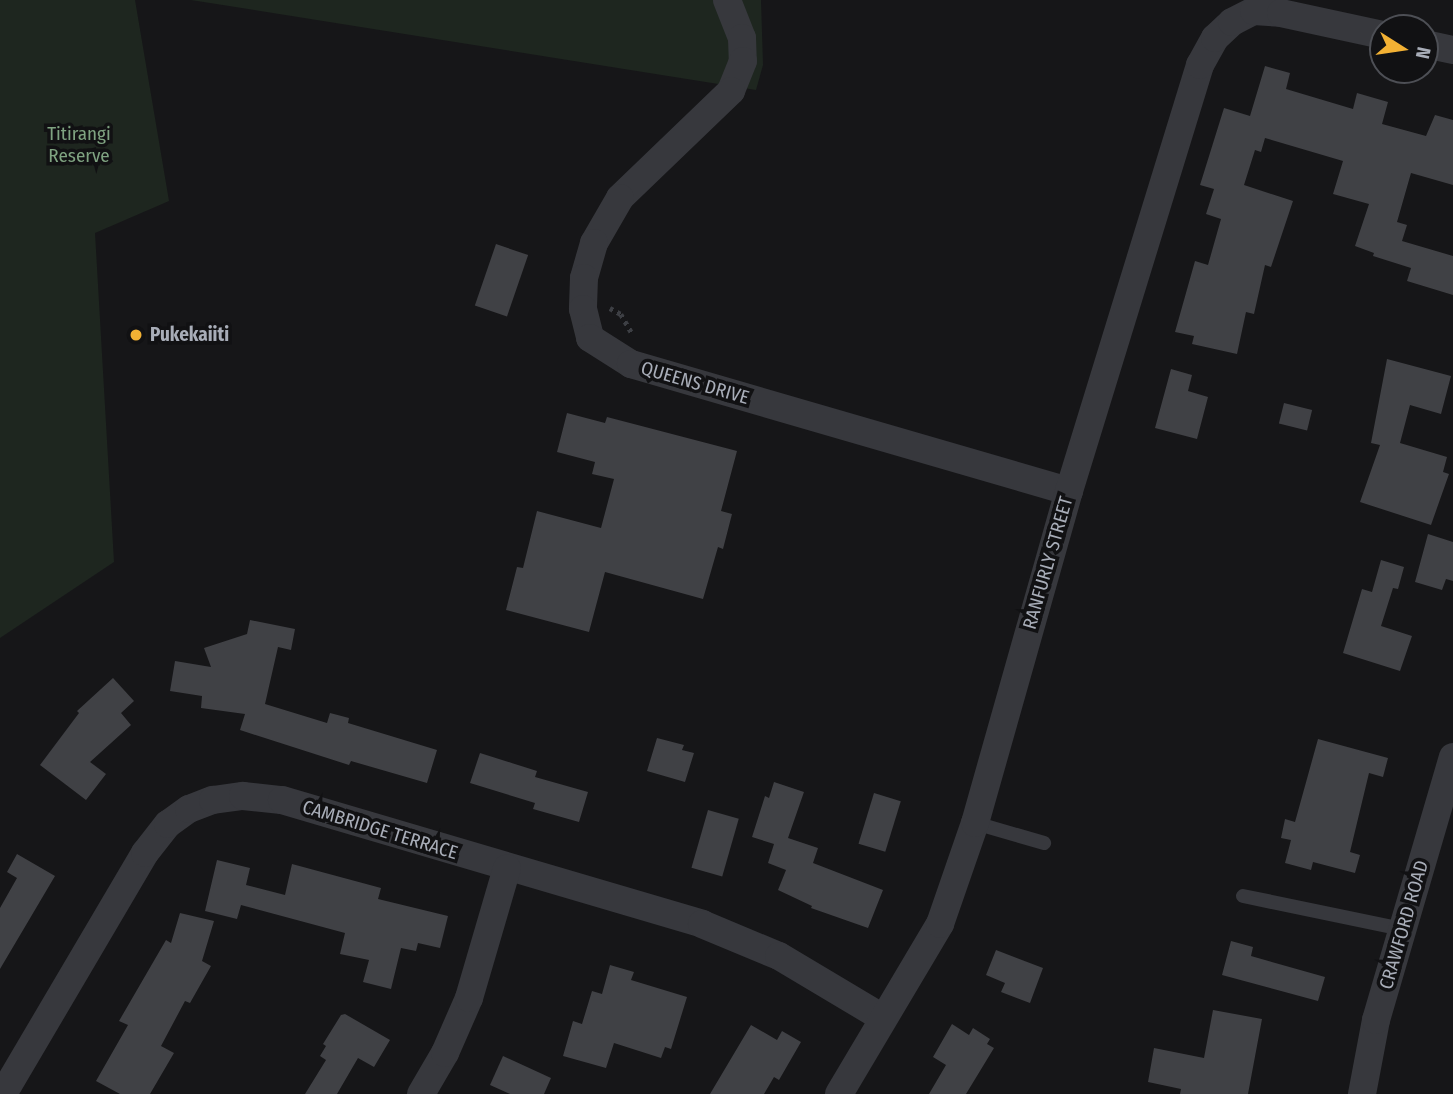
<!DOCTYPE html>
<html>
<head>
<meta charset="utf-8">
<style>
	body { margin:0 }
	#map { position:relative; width:1453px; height:1094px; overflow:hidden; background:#161618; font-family:"Fira Sans Condensed",sans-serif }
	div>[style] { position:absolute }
	.green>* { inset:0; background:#1e261f }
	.building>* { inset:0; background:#404145; transform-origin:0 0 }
	.path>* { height:4.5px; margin-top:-2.25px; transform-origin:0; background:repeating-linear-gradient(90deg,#3d3f44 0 3.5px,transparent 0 8.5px) }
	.service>* { height:14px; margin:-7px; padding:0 7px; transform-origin:7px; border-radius:7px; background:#37383d }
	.minor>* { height:28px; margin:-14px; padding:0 14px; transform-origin:14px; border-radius:14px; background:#37383d }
	.dots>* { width:19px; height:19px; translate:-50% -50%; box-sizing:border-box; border:4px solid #111113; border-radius:50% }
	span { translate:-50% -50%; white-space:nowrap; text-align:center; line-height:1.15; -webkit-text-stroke:7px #111113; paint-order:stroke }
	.park-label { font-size:19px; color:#7fa381 }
	.poi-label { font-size:19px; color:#a8adb8; font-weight:700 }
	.left { translate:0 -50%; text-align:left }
	.street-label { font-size:19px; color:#a8adb8 }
	.north { position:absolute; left:1369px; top:14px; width:70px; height:70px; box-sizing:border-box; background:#111113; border:2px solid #4d4f55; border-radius:50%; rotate:102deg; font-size:19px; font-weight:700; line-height:28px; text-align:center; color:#a8adb8 }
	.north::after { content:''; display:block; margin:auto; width:24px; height:32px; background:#f2b134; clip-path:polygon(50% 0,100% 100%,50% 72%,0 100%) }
</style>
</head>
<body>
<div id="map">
	<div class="green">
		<div style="clip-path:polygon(0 0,135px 0,169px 201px,95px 233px,114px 562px,0 638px)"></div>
		<div style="clip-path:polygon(191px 0,761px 0,763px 65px,756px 90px)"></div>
	</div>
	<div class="building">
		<div style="clip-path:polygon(1265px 66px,1290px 73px,1286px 89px,1353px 109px,1357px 93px,1388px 102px,1382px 124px,1426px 136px,1435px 115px,1453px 120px,1453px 185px,1411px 173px,1397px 222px,1407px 225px,1402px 241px,1453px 256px,1453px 295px,1407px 281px,1411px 268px,1373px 256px,1374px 253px,1355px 246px,1369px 204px,1333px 194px,1343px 161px,1265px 138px,1261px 152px,1255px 150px,1244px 185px,1293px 201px,1271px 267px,1265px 265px,1254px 314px,1246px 312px,1237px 354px,1192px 344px,1194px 336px,1175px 332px,1195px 261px,1208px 265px,1221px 219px,1206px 214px,1214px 189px,1200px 185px,1224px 108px,1250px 116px)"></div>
		<div style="left:496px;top:244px;width:34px;height:65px;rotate:19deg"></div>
		<div style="clip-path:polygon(1387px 359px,1451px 376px,1441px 414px,1410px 405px,1400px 443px,1447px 457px,1443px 472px,1449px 474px,1431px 525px,1360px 502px,1380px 445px,1371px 443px)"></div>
		<div style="clip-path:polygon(1171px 369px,1192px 375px,1188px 391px,1208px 397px,1197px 439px,1155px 428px)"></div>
		<div style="left:1284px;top:403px;width:29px;height:21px;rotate:14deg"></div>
		<div style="clip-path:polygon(567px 413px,605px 423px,607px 417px,737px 451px,721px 511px,732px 514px,723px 549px,718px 547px,703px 599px,605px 572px,589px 632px,506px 610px,517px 567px,523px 568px,537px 511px,601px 528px,614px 479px,592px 474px,595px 462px,557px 452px)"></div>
		<div style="clip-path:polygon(1428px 534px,1453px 542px,1453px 581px,1446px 579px,1442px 590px,1415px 582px)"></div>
		<div style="clip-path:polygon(1381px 560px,1404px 567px,1398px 589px,1393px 588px,1381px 626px,1412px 636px,1400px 671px,1343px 653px,1362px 589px,1372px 592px)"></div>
		<div style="clip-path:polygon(250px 620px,295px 629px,291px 650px,278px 647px,265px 704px,327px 723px,330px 713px,349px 718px,348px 723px,437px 750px,427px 783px,351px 761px,349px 765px,240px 730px,245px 714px,201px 708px,202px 696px,170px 691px,175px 661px,211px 667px,204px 648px,247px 634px)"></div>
		<div style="clip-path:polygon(113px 678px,134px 701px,121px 713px,131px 725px,90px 762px,106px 774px,86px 800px,40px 765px,79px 713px,77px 711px)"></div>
		<div style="clip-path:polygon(657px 738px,684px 745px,682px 750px,694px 753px,685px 782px,647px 771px)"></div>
		<div style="clip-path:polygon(1318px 739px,1388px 758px,1383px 777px,1369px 773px,1350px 852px,1360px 855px,1355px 873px,1313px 862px,1311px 870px,1285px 863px,1291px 840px,1281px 838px,1285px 819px,1295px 822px)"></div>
		<div style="clip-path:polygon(480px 753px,537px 771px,535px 777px,588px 792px,579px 822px,533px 809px,535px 803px,470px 783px)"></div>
		<div style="clip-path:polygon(774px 782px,804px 792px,788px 838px,818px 848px,813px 863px,883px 890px,868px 928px,811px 908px,812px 906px,778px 890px,786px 870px,768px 863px,774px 844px,752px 837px,765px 796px,769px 798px)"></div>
		<div style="left:874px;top:793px;width:28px;height:53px;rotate:17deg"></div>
		<div style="left:708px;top:810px;width:32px;height:60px;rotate:16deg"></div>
		<div style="clip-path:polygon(17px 854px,55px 876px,0 969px,0 908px,17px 878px,7px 872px)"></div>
		<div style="clip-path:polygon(217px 860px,250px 868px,246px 885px,285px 895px,292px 864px,381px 888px,378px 899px,448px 916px,440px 948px,418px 943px,416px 951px,401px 948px,391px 989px,363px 982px,369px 960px,340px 954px,345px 933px,241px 905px,237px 919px,205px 911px)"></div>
		<div style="clip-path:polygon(180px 913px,214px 921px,202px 961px,211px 966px,190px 1003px,185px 1001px,161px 1046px,174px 1053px,150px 1094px,120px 1094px,96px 1081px,128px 1025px,119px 1021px,166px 940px,171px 943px)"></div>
		<div style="clip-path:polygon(1231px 941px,1253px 947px,1251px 956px,1325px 977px,1318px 1001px,1222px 975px)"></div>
		<div style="clip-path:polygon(996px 950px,1043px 968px,1030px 1003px,1001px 992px,1005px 983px,986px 975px)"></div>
		<div style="clip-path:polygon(610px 965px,634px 972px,631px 980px,687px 997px,671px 1049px,665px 1047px,661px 1058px,614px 1043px,606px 1068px,563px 1056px,573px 1021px,582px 1024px,592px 991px,602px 994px)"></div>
		<div style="clip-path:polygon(1213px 1010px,1262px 1019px,1248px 1094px,1180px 1094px,1181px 1089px,1148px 1082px,1154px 1048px,1204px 1058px)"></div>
		<div style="clip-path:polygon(345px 1014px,390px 1040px,374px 1067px,358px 1058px,337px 1094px,305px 1094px,326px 1060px,320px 1056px,326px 1046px,323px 1044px,341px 1015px)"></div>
		<div style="clip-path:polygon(952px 1024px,969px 1035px,973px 1028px,990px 1039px,987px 1044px,994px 1048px,966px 1094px,929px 1094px,946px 1065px,933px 1057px)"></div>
		<div style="clip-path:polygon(751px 1025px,777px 1040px,782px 1031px,801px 1042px,779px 1080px,774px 1077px,764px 1094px,710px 1094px)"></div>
		<div style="clip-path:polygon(503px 1056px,551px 1078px,544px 1094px,510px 1094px,490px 1085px)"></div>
	</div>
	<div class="path">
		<div style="left:610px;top:308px;width:13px;rotate:29deg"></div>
		<div style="left:621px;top:314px;width:24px;rotate:60deg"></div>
	</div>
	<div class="service">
		<div style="left:975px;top:823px;width:72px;rotate:16.2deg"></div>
		<div style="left:1243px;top:896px;width:163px;rotate:11.7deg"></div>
	</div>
	<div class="minor">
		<div style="left:727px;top:0;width:41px;rotate:68.5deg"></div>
		<div style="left:742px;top:38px;width:23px;rotate:88deg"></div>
		<div style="left:743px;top:61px;width:32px;rotate:112deg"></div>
		<div style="left:731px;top:91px;width:154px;rotate:136.1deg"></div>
		<div style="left:620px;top:198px;width:52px;rotate:120deg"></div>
		<div style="left:594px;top:243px;width:36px;rotate:106deg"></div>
		<div style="left:584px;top:278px;width:31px;rotate:92deg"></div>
		<div style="left:583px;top:309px;width:30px;rotate:76deg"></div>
		<div style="left:590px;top:338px;width:49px;rotate:32.4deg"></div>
		<div style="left:631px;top:364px;width:456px;rotate:16.2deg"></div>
		<div style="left:1425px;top:44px;width:29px;rotate:12deg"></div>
		<div style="left:3px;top:1094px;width:280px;rotate:-59.5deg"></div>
		<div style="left:145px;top:853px;width:37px;rotate:-52deg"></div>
		<div style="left:168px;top:824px;width:26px;rotate:-36deg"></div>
		<div style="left:189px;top:809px;width:26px;rotate:-21deg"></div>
		<div style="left:213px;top:800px;width:30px;rotate:-8deg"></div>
		<div style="left:243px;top:796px;width:39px;rotate:6deg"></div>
		<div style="left:282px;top:800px;width:438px;rotate:16.4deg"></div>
		<div style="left:702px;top:924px;width:83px;rotate:22.6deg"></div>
		<div style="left:779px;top:956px;width:121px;rotate:30.8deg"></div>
		<div style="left:421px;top:1094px;width:48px;rotate:-59.7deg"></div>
		<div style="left:445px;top:1053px;width:60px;rotate:-66.4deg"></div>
		<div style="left:469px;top:998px;width:135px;rotate:-73.7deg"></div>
		<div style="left:839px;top:1094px;width:198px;rotate:-59.3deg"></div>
		<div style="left:940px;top:924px;width:107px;rotate:-70.9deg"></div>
		<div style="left:975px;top:823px;width:345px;rotate:-74.2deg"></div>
		<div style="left:1069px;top:491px;width:446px;rotate:-72.9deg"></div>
		<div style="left:1200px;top:65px;width:31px;rotate:-61deg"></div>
		<div style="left:1215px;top:38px;width:23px;rotate:-43deg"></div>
		<div style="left:1232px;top:22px;width:25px;rotate:-27deg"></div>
		<div style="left:1254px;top:11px;width:27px;rotate:4deg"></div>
		<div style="left:1281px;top:13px;width:104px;rotate:12.2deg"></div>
		<div style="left:1362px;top:1094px;width:75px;rotate:-79.3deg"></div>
		<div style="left:1376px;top:1020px;width:274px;rotate:-73.7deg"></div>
	</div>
	<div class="dots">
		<div style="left:136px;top:335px;background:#f2b134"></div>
	</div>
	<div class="park-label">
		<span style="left:79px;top:145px">Titirangi<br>Reserve</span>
	</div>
	<div class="poi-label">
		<span class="left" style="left:150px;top:335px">Pukekaiiti</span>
	</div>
	<div class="street-label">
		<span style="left:695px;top:383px;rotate:16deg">QUEENS DRIVE</span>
		<span style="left:1048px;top:563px;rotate:-74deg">RANFURLY STREET</span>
		<span style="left:380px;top:830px;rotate:17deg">CAMBRIDGE TERRACE</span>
		<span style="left:1404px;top:925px;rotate:-74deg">CRAWFORD ROAD</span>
	</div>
	<div class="north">N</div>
</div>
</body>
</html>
